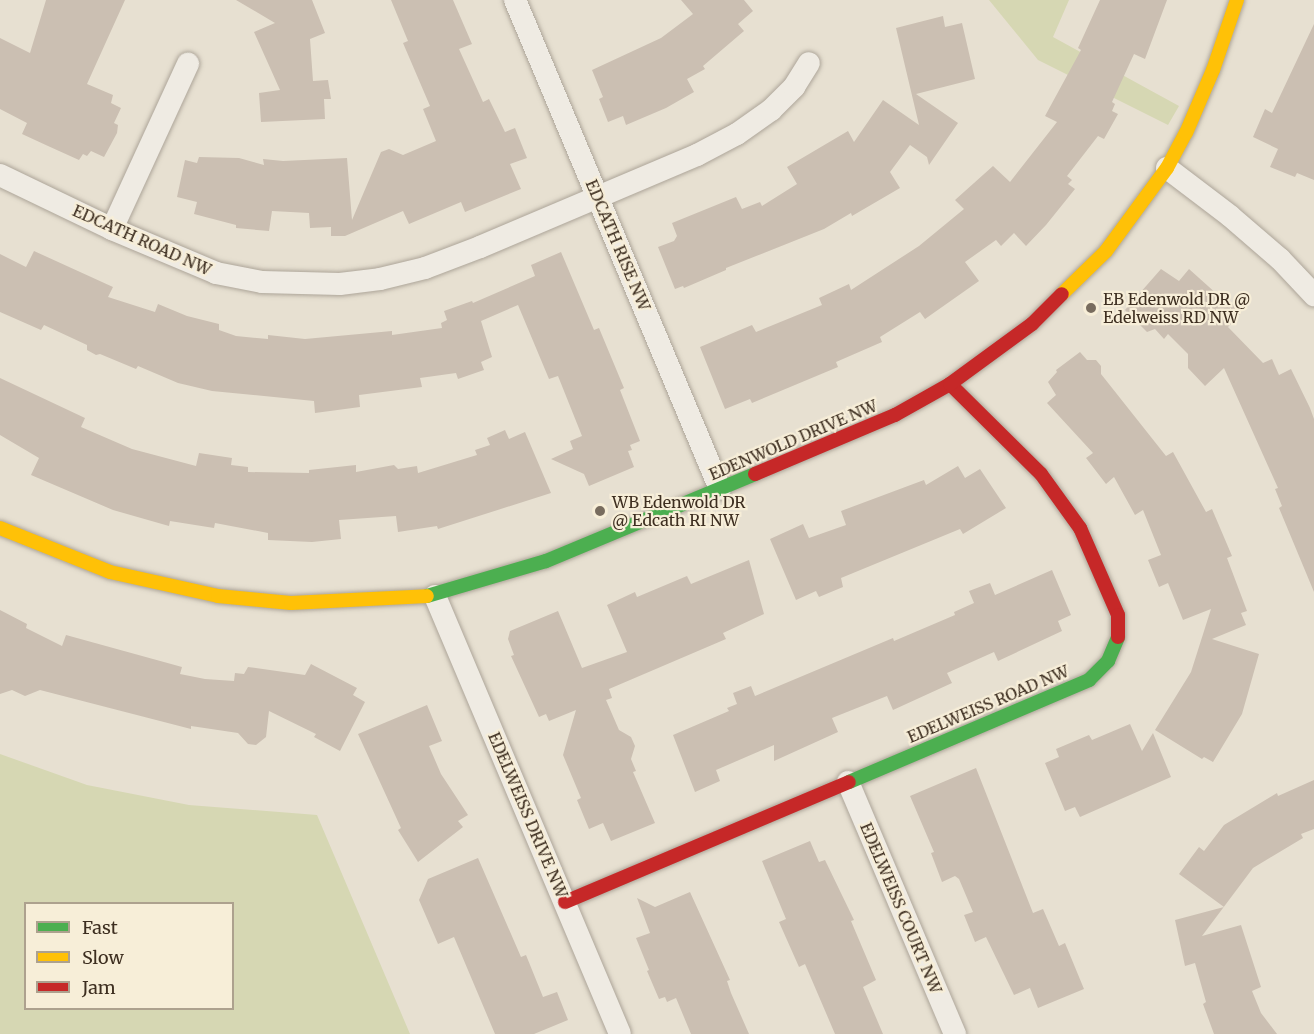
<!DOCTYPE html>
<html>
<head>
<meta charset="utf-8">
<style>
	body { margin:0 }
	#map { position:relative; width:1314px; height:1034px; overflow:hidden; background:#e7e0d1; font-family:Merriweather,serif }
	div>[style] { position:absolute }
	.green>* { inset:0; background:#d6d7b3 }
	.building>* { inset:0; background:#cbbfb2 }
	.roads { filter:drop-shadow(0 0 2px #ada599) drop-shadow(0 0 2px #ada599) }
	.street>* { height:22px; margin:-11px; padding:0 11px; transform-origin:11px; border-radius:11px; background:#efebe3 }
	.fast>* { height:14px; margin:-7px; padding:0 7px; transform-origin:7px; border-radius:7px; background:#4caf50 }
	.slow>* { height:14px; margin:-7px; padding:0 7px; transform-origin:7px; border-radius:7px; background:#ffc107 }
	.jam>* { height:14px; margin:-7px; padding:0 7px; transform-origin:7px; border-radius:7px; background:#c62828 }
	.dots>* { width:16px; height:16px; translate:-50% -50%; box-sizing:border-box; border:3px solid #f7eed8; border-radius:50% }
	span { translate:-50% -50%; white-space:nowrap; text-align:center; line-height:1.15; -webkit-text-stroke:4.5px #f7eed8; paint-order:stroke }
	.street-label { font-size:16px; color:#3d2e20 }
	.poi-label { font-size:16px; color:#3d2e20 }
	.left { translate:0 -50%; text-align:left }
	.legend { position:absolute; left:24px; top:902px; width:210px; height:108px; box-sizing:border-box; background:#f7eed8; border:2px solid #ada18e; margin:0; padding:8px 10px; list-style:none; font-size:18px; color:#3d2e20 }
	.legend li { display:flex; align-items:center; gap:12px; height:30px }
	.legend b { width:30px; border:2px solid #ada18e }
</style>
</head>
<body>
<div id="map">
	<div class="green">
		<div style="clip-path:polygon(989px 0,1069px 0,1053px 37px,1179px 106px,1168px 125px,1038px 60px)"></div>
		<div style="clip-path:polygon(evenodd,0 754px,87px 785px,189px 805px,317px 815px,410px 1034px,0 1034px,0 754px,26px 904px,232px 904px,232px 1008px,26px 1008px,26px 904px)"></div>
	</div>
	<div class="building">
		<div style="clip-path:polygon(46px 0,125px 0,87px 84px,113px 95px,111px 103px,121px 108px,114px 123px,118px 125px,117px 133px,104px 157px,91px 151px,87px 156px,83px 154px,79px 160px,48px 146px,22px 134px,27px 123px,0 109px,0 38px,30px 53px)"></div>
		<div style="clip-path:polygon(236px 0,312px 0,325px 33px,310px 39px,313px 81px,328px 80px,331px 99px,324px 99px,325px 119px,261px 122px,259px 93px,280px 90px,254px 32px,275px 23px)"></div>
		<div style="clip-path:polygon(391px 0,453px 0,472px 44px,459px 49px,483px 102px,489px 99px,505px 132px,515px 128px,527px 158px,510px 164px,521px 189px,465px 212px,461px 202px,409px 224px,403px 211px,345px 236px,331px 236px,331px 227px,310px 228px,309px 213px,272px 211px,269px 231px,236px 228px,236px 225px,194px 214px,197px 202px,177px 197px,185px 160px,197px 163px,199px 157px,239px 158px,264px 165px,263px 159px,283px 161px,347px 158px,352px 220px,381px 152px,389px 149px,403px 155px,436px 141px,423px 109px,430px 106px,403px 43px,408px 41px)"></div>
		<div style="clip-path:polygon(681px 0,744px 0,753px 11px,738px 24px,744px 31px,703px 66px,705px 69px,687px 79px,694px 92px,666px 108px,626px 125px,623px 116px,608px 122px,599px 99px,603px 97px,592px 70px,661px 38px,693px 14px)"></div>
		<div style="clip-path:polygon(1100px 0,1167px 0,1145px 59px,1134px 54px,1112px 102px,1115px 104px,1112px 111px,1118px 114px,1104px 139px,1098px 136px,1067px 176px,1072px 180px,1068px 184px,1075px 189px,1046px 225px,1026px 246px,1014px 233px,1001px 246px,996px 240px,965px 262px,979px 281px,925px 319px,920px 312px,880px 337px,882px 342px,836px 362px,838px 367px,752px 403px,750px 399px,725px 409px,700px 347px,752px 325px,756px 332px,822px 305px,819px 298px,849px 284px,851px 290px,919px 246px,964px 209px,955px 200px,993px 166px,1010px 182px,1057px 122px,1045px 116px,1081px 50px,1078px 48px)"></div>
		<div style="clip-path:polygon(943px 16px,945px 27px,962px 23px,975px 79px,916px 94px,958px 123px,929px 165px,927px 157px,910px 145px,890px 172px,900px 188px,852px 216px,851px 213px,824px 229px,726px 268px,726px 270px,684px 288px,683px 286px,675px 289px,658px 247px,674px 241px,677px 236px,672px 223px,736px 197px,742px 209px,760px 202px,762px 206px,797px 184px,787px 167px,848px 131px,854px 142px,883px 100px,919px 125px,896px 28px)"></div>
		<div style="clip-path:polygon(1314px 24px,1314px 180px,1297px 173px,1295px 177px,1270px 167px,1278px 149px,1253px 137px,1265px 109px,1272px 113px)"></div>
		<div style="clip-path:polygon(34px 251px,113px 287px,108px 297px,155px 312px,158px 304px,187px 316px,219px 324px,219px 330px,236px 336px,268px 339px,268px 335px,305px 339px,392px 331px,392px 335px,442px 328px,441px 323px,447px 320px,444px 311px,472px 301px,473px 303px,535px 276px,531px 265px,561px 252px,594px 330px,599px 328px,624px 388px,620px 390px,640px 441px,630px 445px,632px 450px,628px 451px,634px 467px,589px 486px,584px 474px,551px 459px,573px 449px,570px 441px,582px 436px,558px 376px,549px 379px,518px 305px,481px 321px,492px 357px,481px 362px,484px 370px,458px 379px,456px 373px,420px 378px,422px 387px,359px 395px,360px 407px,315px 413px,314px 401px,212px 391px,178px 383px,138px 366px,136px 369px,100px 354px,96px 355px,87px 350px,87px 345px,44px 325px,41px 330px,0 312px,0 254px,26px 267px)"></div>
		<div style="clip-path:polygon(1161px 269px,1179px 281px,1189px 269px,1218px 295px,1221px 292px,1241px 313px,1228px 327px,1263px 363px,1272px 359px,1279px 375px,1291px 369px,1310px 408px,1314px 419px,1314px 592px,1279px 508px,1282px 506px,1275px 489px,1278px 488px,1224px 368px,1205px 386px,1188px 368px,1188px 354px,1168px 334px,1164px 339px,1155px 329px,1147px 332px,1125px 310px)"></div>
		<div style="clip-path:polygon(1080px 352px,1087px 360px,1096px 360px,1101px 366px,1101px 374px,1166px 456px,1173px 452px,1206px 512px,1212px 509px,1232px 556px,1227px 558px,1247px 611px,1241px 613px,1246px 625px,1212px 639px,1259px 654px,1242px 714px,1213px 762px,1204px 757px,1202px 759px,1155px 730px,1191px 672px,1211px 609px,1183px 620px,1168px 583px,1159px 587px,1148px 560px,1161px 555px,1143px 510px,1135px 515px,1114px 477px,1106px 484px,1086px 458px,1093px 453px,1047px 403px,1056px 395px,1048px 382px,1057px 372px,1056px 370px)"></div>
		<div style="clip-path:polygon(0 378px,85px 418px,81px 427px,132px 449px,196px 466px,199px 453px,232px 458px,231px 465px,248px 467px,248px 472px,309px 473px,309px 470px,356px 465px,356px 472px,394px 465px,398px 469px,417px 466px,418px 473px,477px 455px,475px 450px,490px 445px,487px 438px,505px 430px,509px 439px,525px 432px,551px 493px,438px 529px,437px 526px,398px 532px,396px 516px,339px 520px,341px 539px,312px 542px,268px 540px,268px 533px,215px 523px,214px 528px,170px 521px,169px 526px,113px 510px,31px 475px,39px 458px,0 435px)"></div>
		<div style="clip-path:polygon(958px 466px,965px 478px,980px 469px,1006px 508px,963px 534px,960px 529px,841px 578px,843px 587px,819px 597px,816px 591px,796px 600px,770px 539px,803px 524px,809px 538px,846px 525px,841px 511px,924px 480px,926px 485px)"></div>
		<div style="clip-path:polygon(749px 560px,764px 614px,723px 633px,726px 639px,609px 689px,612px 698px,606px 700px,619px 730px,631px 737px,635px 746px,631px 759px,636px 771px,633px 772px,655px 823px,611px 841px,603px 823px,589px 829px,577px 800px,581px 798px,563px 755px,576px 710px,549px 721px,546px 714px,539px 717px,511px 656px,514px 655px,508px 639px,510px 631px,558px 611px,582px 668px,627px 652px,607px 605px,635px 592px,637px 597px,687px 576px,691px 584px)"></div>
		<div style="clip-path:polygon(1052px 570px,1071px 615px,1058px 621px,1062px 631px,998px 661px,994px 652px,947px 673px,952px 683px,893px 710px,887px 696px,832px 718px,838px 732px,774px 761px,774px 745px,716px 770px,720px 781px,695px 792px,673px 735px,729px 711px,727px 708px,737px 704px,733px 693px,751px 686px,755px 696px,893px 638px,894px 641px,955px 615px,954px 612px,974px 603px,969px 591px,990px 583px,995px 595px)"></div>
		<div style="clip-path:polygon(0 610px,27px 624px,26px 628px,62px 646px,66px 635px,182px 667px,180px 674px,205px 679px,234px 681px,235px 673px,244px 674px,248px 667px,305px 675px,311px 664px,357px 688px,353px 695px,365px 702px,340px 751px,314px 737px,316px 734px,269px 711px,266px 737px,256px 745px,248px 744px,238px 733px,191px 726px,191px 729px,40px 690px,25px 696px,12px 690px,0 694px)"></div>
		<div style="clip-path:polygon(427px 705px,442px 741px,429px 746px,441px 774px,468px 815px,458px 821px,463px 827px,418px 862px,398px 830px,401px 828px,358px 734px)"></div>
		<div style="clip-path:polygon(1130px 724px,1142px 751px,1153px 733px,1171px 777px,1080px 817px,1075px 807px,1065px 811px,1045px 763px,1059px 757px,1056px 749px,1089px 735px,1092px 740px)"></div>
		<div style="clip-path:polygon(976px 768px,1033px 913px,1043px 909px,1059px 946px,1065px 943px,1084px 989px,1038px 1008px,1030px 988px,1014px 995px,986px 937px,975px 942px,964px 915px,973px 912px,959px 879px,955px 876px,942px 882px,931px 853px,934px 852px,910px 796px)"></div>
		<div style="clip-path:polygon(1314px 780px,1314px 829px,1301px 834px,1303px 838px,1253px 868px,1202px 936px,1241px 925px,1261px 987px,1252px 991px,1261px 1013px,1277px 1034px,1214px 1034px,1203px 1004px,1206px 1002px,1195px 963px,1185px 966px,1175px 920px,1224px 907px,1179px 874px,1199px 847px,1204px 851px,1224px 825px,1277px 793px,1278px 796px)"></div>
		<div style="clip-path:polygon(810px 841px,819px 862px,825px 860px,854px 920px,851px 921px,876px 980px,863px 987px,883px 1034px,835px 1034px,805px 964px,799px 967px,779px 922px,786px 919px,762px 861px)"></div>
		<div style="clip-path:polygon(478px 858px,521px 957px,526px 955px,543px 997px,557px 992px,568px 1020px,534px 1034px,495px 1034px,454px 937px,438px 944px,419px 900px,428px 879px)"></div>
		<div style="clip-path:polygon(690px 892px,730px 980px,727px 981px,731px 993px,749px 1034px,691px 1034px,676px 998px,667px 1002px,665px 997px,659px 999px,647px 971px,649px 970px,636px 938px,650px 933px,637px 898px,655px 907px)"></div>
	</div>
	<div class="roads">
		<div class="street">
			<div style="left:515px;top:0;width:530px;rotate:67.26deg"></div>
			<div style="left:1167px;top:168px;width:79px;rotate:37.3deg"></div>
			<div style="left:1230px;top:216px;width:66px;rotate:40.7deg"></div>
			<div style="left:1280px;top:259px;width:50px;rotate:46.6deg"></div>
			<div style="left:0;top:175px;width:124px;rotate:25.7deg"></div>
			<div style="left:112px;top:229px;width:113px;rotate:22.9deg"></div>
			<div style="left:216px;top:273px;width:47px;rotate:11.1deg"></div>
			<div style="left:262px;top:282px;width:78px;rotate:1.5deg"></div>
			<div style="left:340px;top:284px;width:40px;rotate:-7.1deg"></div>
			<div style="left:380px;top:279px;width:46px;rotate:-13.7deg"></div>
			<div style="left:425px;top:268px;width:59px;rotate:-20.9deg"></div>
			<div style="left:480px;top:247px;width:236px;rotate:-23deg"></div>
			<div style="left:697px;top:155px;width:45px;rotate:-27.7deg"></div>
			<div style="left:737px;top:134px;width:42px;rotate:-35.2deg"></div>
			<div style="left:771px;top:110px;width:33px;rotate:-45deg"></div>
			<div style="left:794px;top:87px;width:28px;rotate:-58deg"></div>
			<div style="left:112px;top:229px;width:182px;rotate:-65.3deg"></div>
			<div style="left:435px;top:596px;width:475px;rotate:67.1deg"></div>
			<div style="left:848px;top:782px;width:274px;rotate:67deg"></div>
		</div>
		<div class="fast">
			<div style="left:427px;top:596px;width:124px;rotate:-16.4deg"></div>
			<div style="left:546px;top:561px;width:226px;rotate:-22.6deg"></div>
			<div style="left:849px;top:782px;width:261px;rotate:-23deg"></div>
			<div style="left:1089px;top:680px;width:27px;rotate:-45deg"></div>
			<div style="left:1108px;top:661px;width:26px;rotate:-67deg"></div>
		</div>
		<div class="slow">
			<div style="left:1062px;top:294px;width:62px;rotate:-44.3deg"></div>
			<div style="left:1106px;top:251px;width:103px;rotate:-53.7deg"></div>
			<div style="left:1167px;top:168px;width:40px;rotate:-62deg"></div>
			<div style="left:1186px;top:133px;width:69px;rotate:-66.8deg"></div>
			<div style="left:1213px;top:70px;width:74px;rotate:-71.1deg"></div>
			<div style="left:0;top:528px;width:118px;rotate:21.8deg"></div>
			<div style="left:110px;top:572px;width:111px;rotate:12.5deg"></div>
			<div style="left:218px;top:596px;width:73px;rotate:5.5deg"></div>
			<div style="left:291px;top:603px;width:136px;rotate:-2.9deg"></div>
		</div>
		<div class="jam">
			<div style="left:950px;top:384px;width:128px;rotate:44.7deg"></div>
			<div style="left:1041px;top:474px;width:67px;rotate:54.2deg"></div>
			<div style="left:1080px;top:528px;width:95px;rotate:66.4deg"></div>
			<div style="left:1118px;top:615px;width:22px;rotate:90deg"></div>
			<div style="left:755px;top:474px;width:152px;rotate:-22.9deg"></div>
			<div style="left:895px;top:415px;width:63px;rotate:-29.4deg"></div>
			<div style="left:950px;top:384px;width:102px;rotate:-36.2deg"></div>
			<div style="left:1032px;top:324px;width:42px;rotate:-45deg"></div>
			<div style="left:565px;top:902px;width:308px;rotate:-22.9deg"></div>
		</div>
	</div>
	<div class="dots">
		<div style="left:1091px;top:308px;background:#786c5e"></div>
		<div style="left:600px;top:511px;background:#786c5e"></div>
	</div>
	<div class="street-label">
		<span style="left:142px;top:240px;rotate:24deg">EDCATH ROAD NW</span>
		<span style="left:618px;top:245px;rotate:67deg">EDCATH RISE NW</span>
		<span style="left:793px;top:440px;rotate:-23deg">EDENWOLD DRIVE NW</span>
		<span style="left:988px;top:704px;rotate:-23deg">EDELWEISS ROAD NW</span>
		<span style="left:528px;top:815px;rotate:67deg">EDELWEISS DRIVE NW</span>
		<span style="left:901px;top:908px;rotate:67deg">EDELWEISS COURT NW</span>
	</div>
	<div class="poi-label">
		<span class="left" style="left:1103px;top:308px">EB Edenwold DR @<br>Edelweiss RD NW</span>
		<span class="left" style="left:612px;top:511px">WB Edenwold DR<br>@ Edcath RI NW</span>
	</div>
	<ul class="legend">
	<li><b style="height:8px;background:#4caf50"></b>Fast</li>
	<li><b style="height:8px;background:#ffc107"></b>Slow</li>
	<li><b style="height:8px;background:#c62828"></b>Jam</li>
	</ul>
</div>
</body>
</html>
